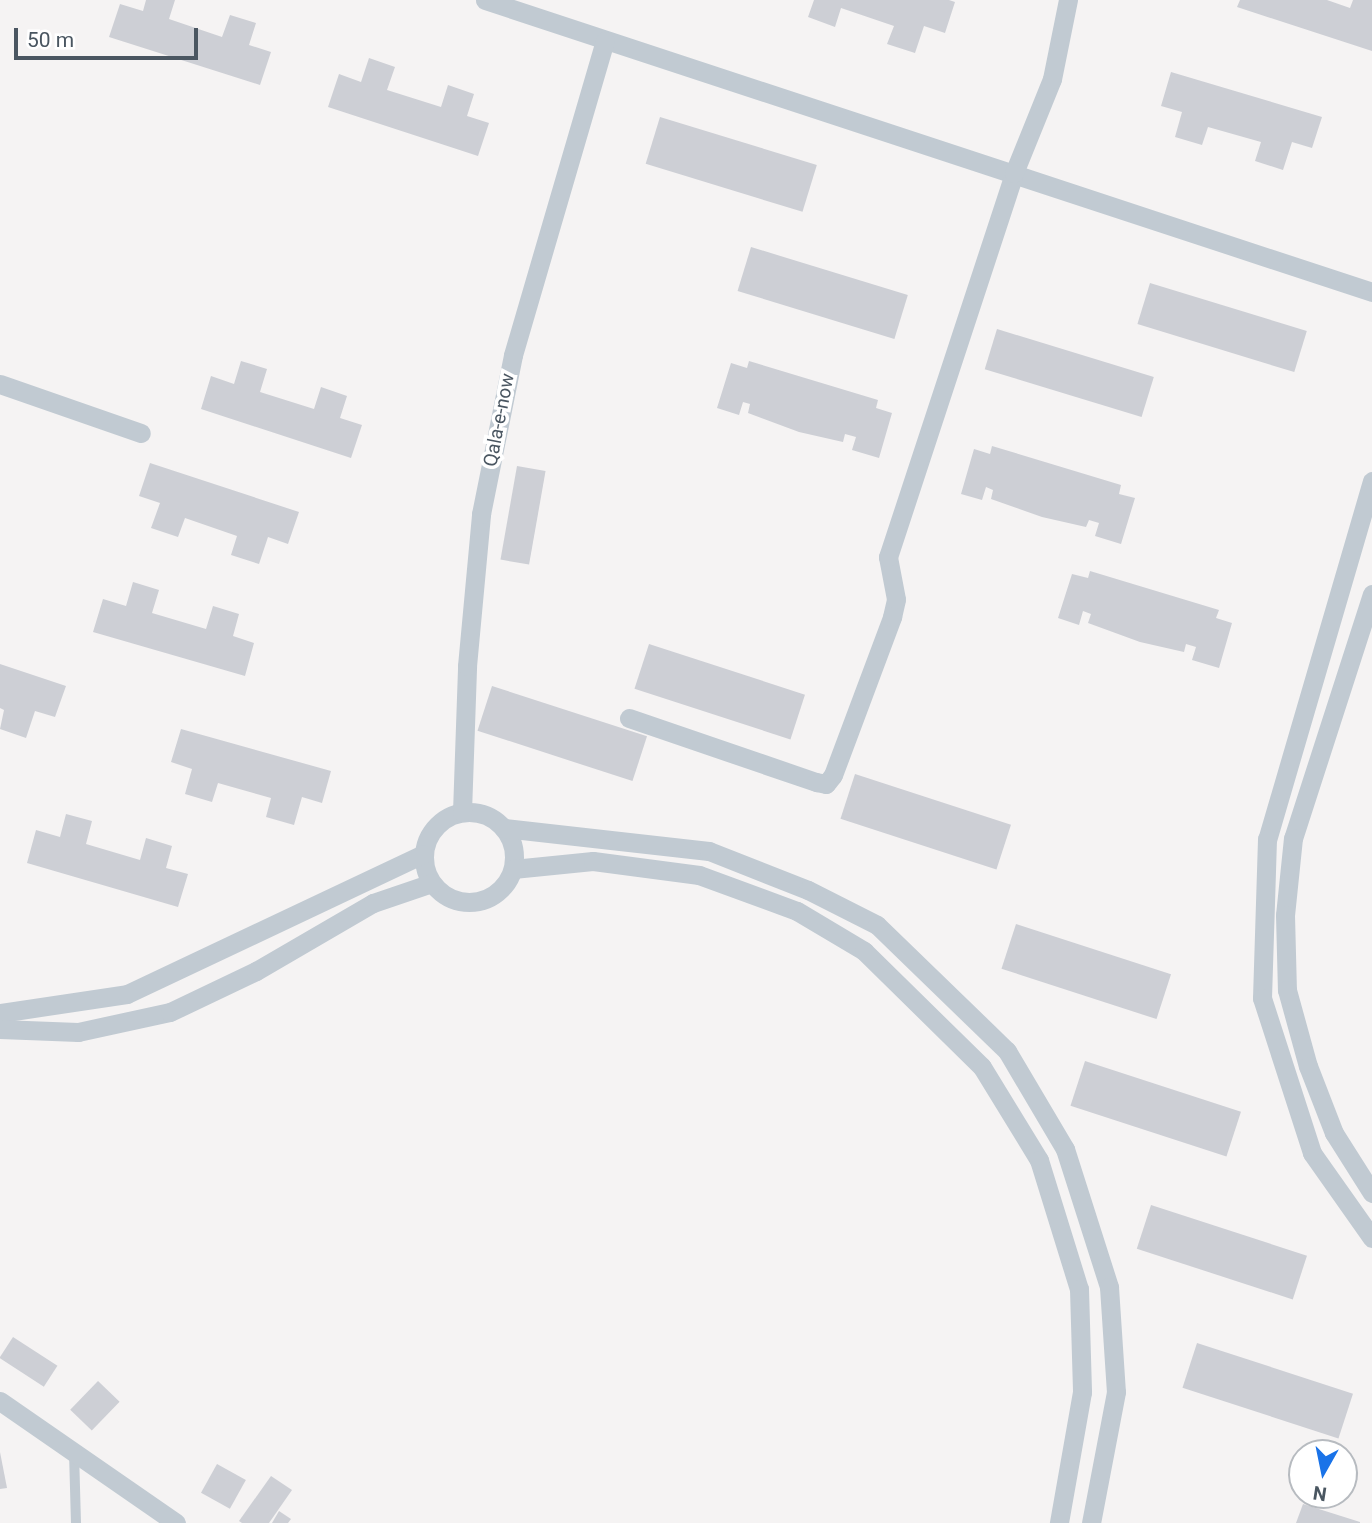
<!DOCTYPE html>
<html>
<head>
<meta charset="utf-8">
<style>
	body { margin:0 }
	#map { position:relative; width:1372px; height:1523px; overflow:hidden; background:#f5f3f3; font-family:Roboto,sans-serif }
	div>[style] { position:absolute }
	.building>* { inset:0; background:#cdcfd5; transform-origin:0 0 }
	.service>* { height:10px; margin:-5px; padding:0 5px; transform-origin:5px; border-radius:5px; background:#c1cad2 }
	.minor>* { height:19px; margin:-9.5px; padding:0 9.5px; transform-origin:9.5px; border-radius:9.5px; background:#c1cad2 }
	.minor>.ring { margin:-9.5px; padding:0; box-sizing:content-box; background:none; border:19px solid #c1cad2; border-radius:50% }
	span { translate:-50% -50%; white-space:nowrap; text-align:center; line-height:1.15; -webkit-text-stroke:7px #fff; paint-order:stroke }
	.street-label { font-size:19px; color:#4a5661 }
	.north { position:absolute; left:1288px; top:1439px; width:70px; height:70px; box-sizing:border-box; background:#fff; border:2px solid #b7bbc0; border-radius:50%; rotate:189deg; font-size:19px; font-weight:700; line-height:28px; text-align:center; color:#4a5661 }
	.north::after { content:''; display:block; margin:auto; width:24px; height:32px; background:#1a73e8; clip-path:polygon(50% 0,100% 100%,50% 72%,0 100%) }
	.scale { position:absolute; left:14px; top:28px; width:184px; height:32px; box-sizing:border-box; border:4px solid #4a5661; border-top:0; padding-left:9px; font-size:21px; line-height:24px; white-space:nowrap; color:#4a5661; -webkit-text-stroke:5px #fff; paint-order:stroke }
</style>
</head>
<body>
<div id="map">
	<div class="building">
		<div style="clip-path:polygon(146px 0,175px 0,169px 19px,222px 37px,230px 15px,256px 23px,249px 45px,271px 52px,260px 85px,109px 37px,120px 4px,143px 11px)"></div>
		<div style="clip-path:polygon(814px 0,949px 0,955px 2px,945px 33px,924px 26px,915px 53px,887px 44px,894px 26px,841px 8px,835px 27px,808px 17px)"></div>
		<div style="clip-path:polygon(1240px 0,1327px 0,1350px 8px,1353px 0,1372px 0,1372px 51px,1237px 7px)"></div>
		<div style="clip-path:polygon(369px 58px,395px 67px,387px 90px,441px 107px,448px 85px,474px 94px,467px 116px,489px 123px,478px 156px,328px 107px,339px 74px,361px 82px)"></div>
		<div style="clip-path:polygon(1171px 72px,1322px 117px,1312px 148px,1292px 142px,1283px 170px,1255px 161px,1261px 142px,1208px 127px,1202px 145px,1175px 137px,1182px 112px,1161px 106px)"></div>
		<div style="left:660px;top:117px;width:164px;height:49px;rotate:17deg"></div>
		<div style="left:751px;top:247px;width:164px;height:46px;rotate:17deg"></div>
		<div style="left:1150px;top:283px;width:164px;height:43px;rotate:17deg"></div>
		<div style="left:997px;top:329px;width:164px;height:42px;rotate:17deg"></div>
		<div style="clip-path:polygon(241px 361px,267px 369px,260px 392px,314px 409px,321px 387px,347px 396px,340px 418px,362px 425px,351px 458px,201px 409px,211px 376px,234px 384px)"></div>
		<div style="clip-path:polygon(749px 361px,878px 400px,876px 408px,892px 413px,879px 458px,852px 450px,856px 437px,845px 434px,843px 442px,799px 432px,748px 413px,750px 404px,743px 402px,739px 415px,717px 408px,731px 363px,747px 368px)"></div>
		<div style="clip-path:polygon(992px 446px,1121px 485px,1119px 494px,1135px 498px,1121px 544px,1095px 536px,1099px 523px,1089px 520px,1086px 527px,1042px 517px,991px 499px,993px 490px,986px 487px,982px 500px,961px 494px,974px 449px,990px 454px)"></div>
		<div style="clip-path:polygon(150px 463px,299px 512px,288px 544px,268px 537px,259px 564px,231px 555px,237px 536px,185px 518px,178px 537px,151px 528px,160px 503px,139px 496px)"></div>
		<div style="left:517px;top:466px;width:29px;height:95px;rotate:10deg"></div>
		<div style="clip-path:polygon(1090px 571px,1219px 610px,1216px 618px,1232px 623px,1219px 668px,1192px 660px,1196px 647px,1186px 644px,1184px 652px,1140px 642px,1088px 623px,1091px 614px,1083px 611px,1079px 625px,1058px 618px,1072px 574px,1088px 578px)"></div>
		<div style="clip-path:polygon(133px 582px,159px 590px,152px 613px,206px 629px,213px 606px,239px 614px,233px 636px,254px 643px,245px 676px,93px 632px,103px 599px,126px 606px)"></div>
		<div style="left:649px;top:644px;width:164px;height:47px;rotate:18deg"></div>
		<div style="clip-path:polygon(0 664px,66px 686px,55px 717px,35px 711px,26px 738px,0 729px,4px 710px,0 708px)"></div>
		<div style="left:492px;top:686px;width:163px;height:47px;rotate:18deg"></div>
		<div style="clip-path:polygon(181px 729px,331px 771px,322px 803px,302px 797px,294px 825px,266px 817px,271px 798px,218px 783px,212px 802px,185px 794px,192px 769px,171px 762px)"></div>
		<div style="left:855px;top:774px;width:164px;height:47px;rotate:18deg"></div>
		<div style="clip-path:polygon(66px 814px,92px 821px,86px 844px,140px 860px,146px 838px,172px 846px,166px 868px,188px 874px,178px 907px,27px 863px,36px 830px,60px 837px)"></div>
		<div style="left:1016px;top:924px;width:163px;height:47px;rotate:18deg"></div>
		<div style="left:1085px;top:1061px;width:164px;height:47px;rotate:18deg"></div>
		<div style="left:1151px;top:1205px;width:164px;height:46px;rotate:18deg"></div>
		<div style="left:13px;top:1337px;width:53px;height:25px;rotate:33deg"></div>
		<div style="left:1197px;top:1343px;width:164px;height:47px;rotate:18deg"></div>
		<div style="left:98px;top:1381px;width:30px;height:40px;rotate:44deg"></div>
		<div style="clip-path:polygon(0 1452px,7px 1488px,0 1489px)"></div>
		<div style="left:217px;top:1464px;width:33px;height:33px;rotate:29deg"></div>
		<div style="clip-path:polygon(271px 1476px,292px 1490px,269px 1523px,242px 1523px,239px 1521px)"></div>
		<div style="clip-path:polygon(1303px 1504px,1360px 1522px,1360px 1523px,1296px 1523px)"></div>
		<div style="clip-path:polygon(279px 1511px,291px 1519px,288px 1523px,272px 1523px)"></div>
	</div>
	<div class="service">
		<div style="left:74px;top:1452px;width:71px;rotate:88.4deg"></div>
	</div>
	<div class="minor">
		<div style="left:485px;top:0;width:934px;rotate:18.22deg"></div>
		<div style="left:0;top:384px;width:149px;rotate:19.2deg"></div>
		<div style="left:1372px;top:481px;width:373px;rotate:106.3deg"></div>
		<div style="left:1267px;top:839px;width:159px;rotate:91.8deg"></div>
		<div style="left:1262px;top:998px;width:163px;rotate:72.1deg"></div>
		<div style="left:1312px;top:1153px;width:104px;rotate:54.8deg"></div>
		<div style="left:1372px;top:594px;width:256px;rotate:107.9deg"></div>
		<div style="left:1293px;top:838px;width:77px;rotate:95.9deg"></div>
		<div style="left:1285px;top:915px;width:75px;rotate:88.5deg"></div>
		<div style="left:1287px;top:990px;width:79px;rotate:74.6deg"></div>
		<div style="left:1308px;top:1066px;width:72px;rotate:68.8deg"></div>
		<div style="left:1334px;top:1133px;width:71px;rotate:57.7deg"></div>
		<div style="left:629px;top:718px;width:198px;rotate:18.9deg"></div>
		<div style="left:816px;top:782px;width:10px;rotate:11deg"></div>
		<div style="left:826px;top:784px;width:11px;rotate:-52deg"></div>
		<div style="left:833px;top:775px;width:169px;rotate:-69.5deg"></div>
		<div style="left:892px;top:617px;width:18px;rotate:-77deg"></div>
		<div style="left:896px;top:599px;width:43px;rotate:-100.8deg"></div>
		<div style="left:888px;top:557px;width:404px;rotate:-71.8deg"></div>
		<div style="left:1014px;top:173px;width:101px;rotate:-68deg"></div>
		<div style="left:1052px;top:79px;width:81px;rotate:-78.6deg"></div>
		<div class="ring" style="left:424px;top:812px;width:71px;height:71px"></div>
		<div style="left:462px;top:812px;width:146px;rotate:-88deg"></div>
		<div style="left:467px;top:666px;width:153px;rotate:-84.7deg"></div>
		<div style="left:481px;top:514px;width:162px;rotate:-78.6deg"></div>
		<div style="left:513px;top:355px;width:327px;rotate:-73.7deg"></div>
		<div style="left:504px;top:828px;width:206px;rotate:6.4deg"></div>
		<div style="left:709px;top:851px;width:106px;rotate:21.5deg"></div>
		<div style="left:808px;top:890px;width:77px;rotate:26.9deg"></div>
		<div style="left:877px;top:925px;width:181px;rotate:44.1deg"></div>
		<div style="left:1007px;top:1051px;width:114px;rotate:59.4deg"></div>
		<div style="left:1065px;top:1149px;width:145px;rotate:72.3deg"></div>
		<div style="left:1109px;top:1287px;width:105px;rotate:86.2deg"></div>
		<div style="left:1116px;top:1392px;width:133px;rotate:100.8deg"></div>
		<div style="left:513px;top:869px;width:80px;rotate:-5.7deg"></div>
		<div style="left:593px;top:861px;width:107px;rotate:7.5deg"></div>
		<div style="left:699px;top:875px;width:104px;rotate:20.2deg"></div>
		<div style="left:797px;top:911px;width:78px;rotate:30.8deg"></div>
		<div style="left:864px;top:951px;width:165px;rotate:44.5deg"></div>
		<div style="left:982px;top:1067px;width:109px;rotate:58.5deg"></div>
		<div style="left:1039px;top:1160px;width:135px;rotate:72.8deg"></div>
		<div style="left:1079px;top:1289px;width:103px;rotate:88.3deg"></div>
		<div style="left:1082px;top:1392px;width:133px;rotate:100deg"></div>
		<div style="left:0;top:1013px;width:128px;rotate:-8.5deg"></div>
		<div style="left:127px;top:994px;width:327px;rotate:-25.3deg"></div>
		<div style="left:0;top:1029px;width:78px;rotate:2.2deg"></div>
		<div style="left:78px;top:1032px;width:94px;rotate:-12.3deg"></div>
		<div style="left:170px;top:1012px;width:95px;rotate:-25.5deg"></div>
		<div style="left:256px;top:971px;width:135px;rotate:-30.2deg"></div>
		<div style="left:373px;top:903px;width:62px;rotate:-18.7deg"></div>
		<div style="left:0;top:1401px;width:214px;rotate:34.7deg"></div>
	</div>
	<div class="street-label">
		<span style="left:499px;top:420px;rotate:-79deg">Qala-e-now</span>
	</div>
	<div class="north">N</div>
	<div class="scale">50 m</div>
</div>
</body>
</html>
